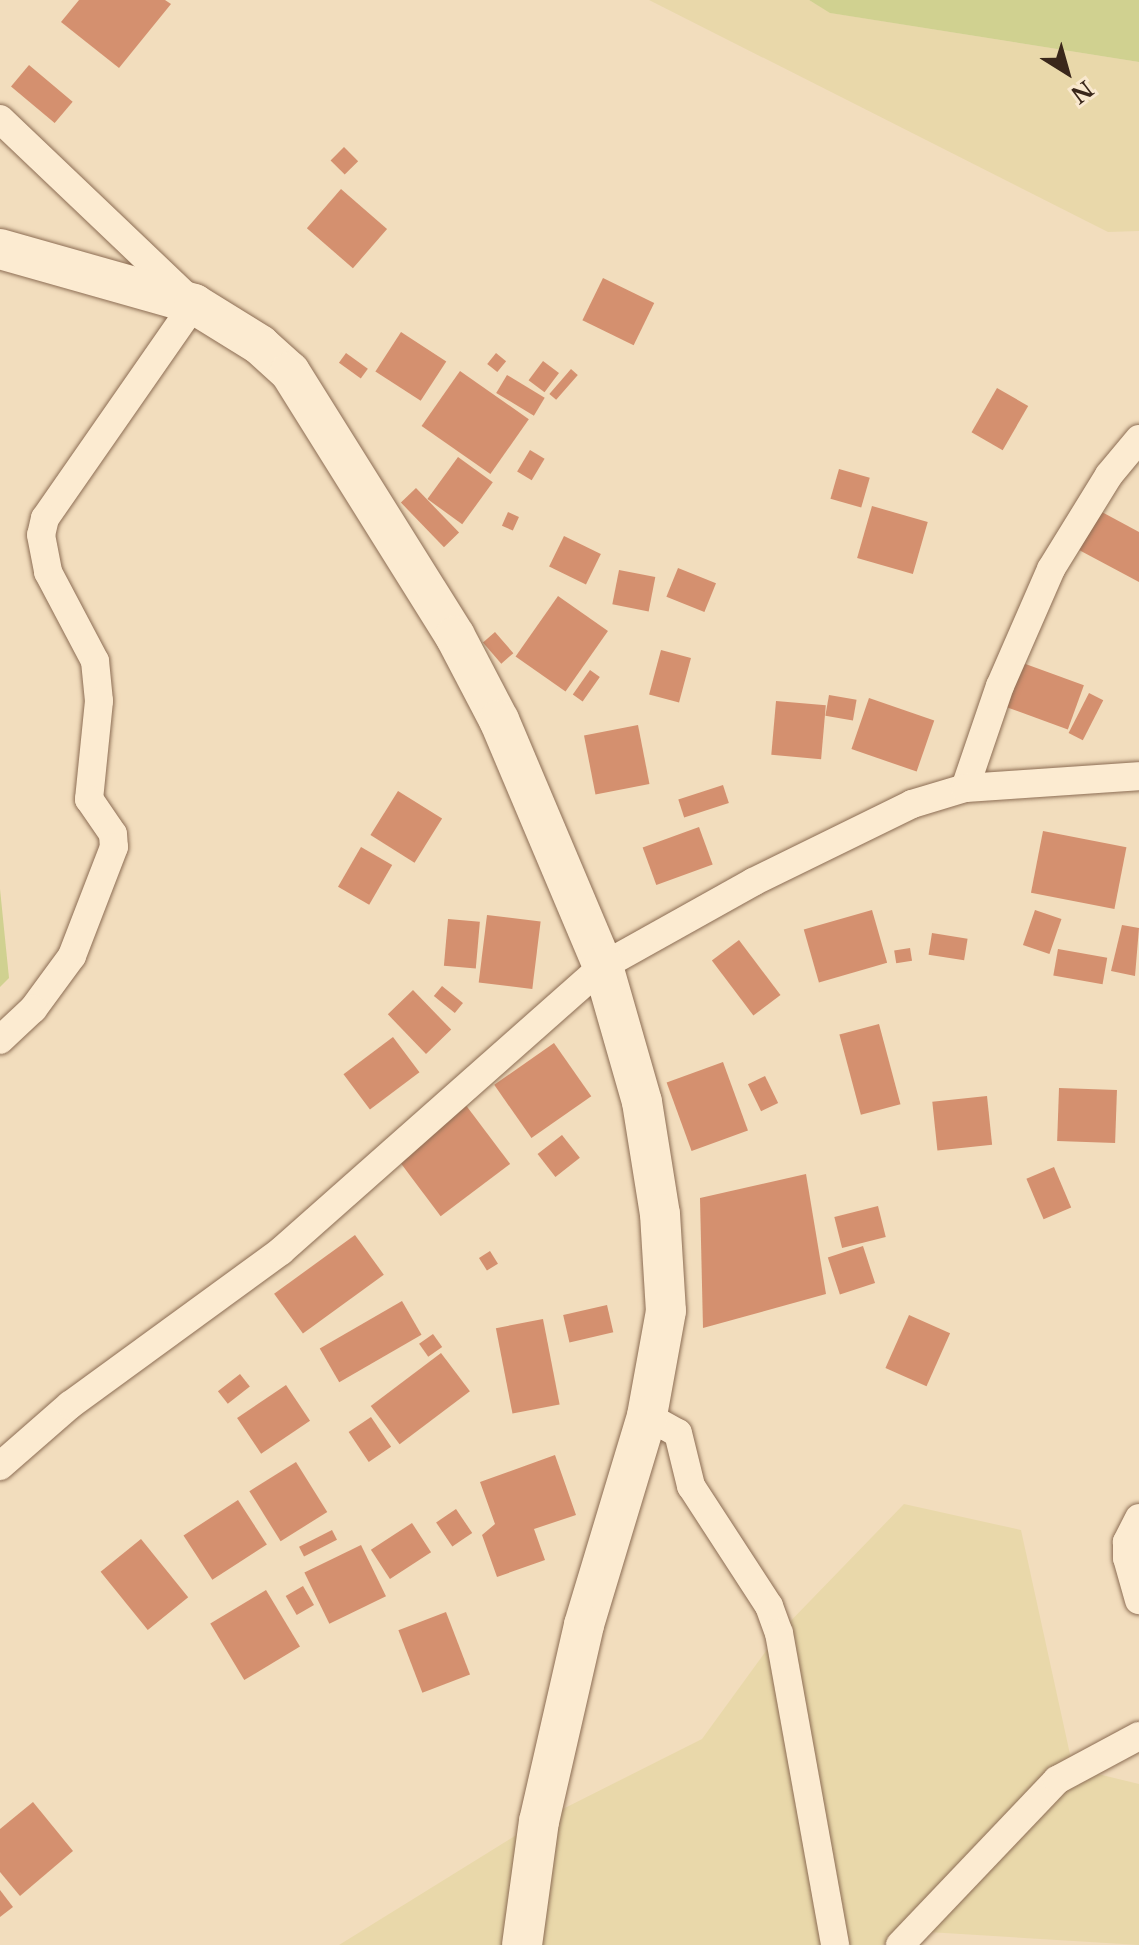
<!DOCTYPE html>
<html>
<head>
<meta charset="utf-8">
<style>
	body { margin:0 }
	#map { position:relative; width:1139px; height:1945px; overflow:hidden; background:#f2ddbd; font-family:"Libre Baskerville",serif }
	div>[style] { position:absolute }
	.farmland>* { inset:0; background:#e9d8aa }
	.green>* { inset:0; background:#d0d190 }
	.building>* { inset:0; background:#d4906f; transform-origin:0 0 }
	.roads { filter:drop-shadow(0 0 2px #8c6d54) drop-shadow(0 0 2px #8c6d54) }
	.street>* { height:28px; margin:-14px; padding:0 14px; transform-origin:14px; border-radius:14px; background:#fcebd1 }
	.secondary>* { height:40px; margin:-20px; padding:0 20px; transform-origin:20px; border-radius:20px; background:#fcebd1 }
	span { translate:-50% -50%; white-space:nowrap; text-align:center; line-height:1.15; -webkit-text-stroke:7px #f9e8ce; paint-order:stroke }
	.north { position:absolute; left:1027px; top:32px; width:80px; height:80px; -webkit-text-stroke:6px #f9e8ce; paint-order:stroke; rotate:143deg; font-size:22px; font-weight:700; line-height:32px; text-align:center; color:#3a271b }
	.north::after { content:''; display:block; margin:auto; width:28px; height:36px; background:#3a271b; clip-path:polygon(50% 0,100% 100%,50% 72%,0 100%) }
</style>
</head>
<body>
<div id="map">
	<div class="farmland">
		<div style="clip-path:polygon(649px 0,809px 0,831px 13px,1139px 62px,1139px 231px,1108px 232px)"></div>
		<div style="clip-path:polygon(904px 1504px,1021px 1530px,1073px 1768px,1139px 1784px,1139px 1945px,912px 1931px,882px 1945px,339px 1945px,539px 1821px,702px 1739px,779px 1633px)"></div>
	</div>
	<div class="green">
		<div style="clip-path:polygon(809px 0,1139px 0,1139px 62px,830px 13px)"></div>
		<div style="clip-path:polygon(0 889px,9px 978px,0 987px)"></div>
	</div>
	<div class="building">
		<div style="clip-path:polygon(79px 0,165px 0,171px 4px,119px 68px,61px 22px)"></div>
		<div style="left:29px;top:65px;width:57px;height:28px;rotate:40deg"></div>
		<div style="left:344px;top:147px;width:20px;height:19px;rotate:45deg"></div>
		<div style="left:341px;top:189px;width:61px;height:52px;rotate:41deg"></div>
		<div style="left:603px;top:278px;width:57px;height:47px;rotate:26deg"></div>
		<div style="left:401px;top:332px;width:54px;height:47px;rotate:33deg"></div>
		<div style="left:346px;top:353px;width:27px;height:12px;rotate:36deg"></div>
		<div style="left:496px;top:353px;width:13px;height:14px;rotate:39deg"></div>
		<div style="left:543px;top:361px;width:20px;height:24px;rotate:37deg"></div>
		<div style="left:571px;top:369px;width:9px;height:33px;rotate:41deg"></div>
		<div style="left:460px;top:371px;width:84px;height:67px;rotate:35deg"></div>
		<div style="left:507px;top:375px;width:44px;height:21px;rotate:31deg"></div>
		<div style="left:997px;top:388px;width:36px;height:51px;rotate:30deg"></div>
		<div style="left:530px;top:450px;width:17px;height:25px;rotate:31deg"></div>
		<div style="left:458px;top:457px;width:43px;height:52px;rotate:36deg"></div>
		<div style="left:839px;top:469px;width:32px;height:31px;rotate:16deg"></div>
		<div style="left:416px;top:488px;width:62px;height:21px;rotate:46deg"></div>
		<div style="left:872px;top:506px;width:58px;height:54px;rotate:16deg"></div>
		<div style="clip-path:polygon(1100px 511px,1139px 532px,1139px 582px,1079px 550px)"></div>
		<div style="left:508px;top:512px;width:12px;height:15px;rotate:24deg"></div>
		<div style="left:564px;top:536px;width:41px;height:34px;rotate:26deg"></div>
		<div style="left:678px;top:568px;width:41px;height:31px;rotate:22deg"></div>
		<div style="left:619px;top:570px;width:37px;height:35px;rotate:11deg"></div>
		<div style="left:558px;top:596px;width:61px;height:74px;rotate:35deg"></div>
		<div style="left:495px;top:632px;width:28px;height:16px;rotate:49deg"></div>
		<div style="left:661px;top:650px;width:31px;height:46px;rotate:15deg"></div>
		<div style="left:1020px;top:662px;width:68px;height:47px;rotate:20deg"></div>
		<div style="left:590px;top:670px;width:12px;height:30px;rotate:35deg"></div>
		<div style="left:1089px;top:693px;width:16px;height:45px;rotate:27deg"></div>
		<div style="left:829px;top:695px;width:28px;height:21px;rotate:10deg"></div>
		<div style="left:869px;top:698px;width:69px;height:54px;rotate:19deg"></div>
		<div style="left:776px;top:701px;width:50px;height:54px;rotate:5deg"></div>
		<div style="left:638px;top:725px;width:60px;height:55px;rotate:79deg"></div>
		<div style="left:723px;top:785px;width:19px;height:47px;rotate:72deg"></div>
		<div style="left:398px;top:791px;width:52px;height:52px;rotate:32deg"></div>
		<div style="left:699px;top:827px;width:40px;height:60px;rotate:70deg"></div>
		<div style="left:1043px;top:831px;width:85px;height:63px;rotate:11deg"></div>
		<div style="left:361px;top:847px;width:36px;height:46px;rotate:30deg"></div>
		<div style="left:872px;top:910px;width:55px;height:71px;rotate:74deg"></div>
		<div style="left:1035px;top:910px;width:28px;height:37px;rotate:19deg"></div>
		<div style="left:487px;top:915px;width:54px;height:68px;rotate:7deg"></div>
		<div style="left:448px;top:919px;width:32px;height:47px;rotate:5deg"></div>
		<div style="clip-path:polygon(1122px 925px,1139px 928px,1135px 976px,1111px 971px)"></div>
		<div style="left:932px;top:933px;width:36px;height:22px;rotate:9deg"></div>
		<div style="left:739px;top:940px;width:69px;height:34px;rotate:53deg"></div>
		<div style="left:910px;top:948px;width:13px;height:16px;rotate:81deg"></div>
		<div style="left:1058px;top:949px;width:50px;height:27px;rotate:10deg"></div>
		<div style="left:442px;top:986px;width:27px;height:13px;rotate:39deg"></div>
		<div style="left:413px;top:990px;width:55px;height:35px;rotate:46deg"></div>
		<div style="left:879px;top:1024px;width:83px;height:41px;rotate:75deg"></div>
		<div style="left:393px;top:1037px;width:44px;height:62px;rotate:53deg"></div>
		<div style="left:554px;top:1043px;width:65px;height:73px;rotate:55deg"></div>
		<div style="left:723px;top:1062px;width:73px;height:60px;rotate:70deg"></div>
		<div style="left:765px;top:1076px;width:30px;height:19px;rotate:64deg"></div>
		<div style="left:1059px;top:1088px;width:58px;height:53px;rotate:2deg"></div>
		<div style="left:987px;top:1096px;width:49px;height:55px;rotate:84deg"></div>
		<div style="left:465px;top:1104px;width:75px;height:87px;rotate:53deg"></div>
		<div style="left:562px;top:1135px;width:29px;height:31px;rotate:52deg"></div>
		<div style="left:1054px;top:1167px;width:44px;height:30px;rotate:67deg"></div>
		<div style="clip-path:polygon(806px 1174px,826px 1294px,703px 1328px,700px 1198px)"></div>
		<div style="left:878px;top:1206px;width:32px;height:45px;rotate:76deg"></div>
		<div style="left:355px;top:1235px;width:49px;height:100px;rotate:54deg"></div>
		<div style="left:863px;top:1246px;width:39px;height:37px;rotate:72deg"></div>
		<div style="left:490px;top:1251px;width:15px;height:13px;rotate:58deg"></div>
		<div style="left:402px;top:1301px;width:39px;height:95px;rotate:60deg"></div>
		<div style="left:607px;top:1305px;width:28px;height:45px;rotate:77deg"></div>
		<div style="left:909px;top:1315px;width:45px;height:58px;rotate:24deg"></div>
		<div style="left:543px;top:1319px;width:87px;height:48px;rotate:79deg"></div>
		<div style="left:433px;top:1334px;width:16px;height:17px;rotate:55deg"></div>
		<div style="left:441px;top:1353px;width:48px;height:88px;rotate:53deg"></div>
		<div style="left:240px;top:1374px;width:16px;height:28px;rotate:52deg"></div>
		<div style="left:286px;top:1385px;width:43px;height:59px;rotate:56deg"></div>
		<div style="left:371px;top:1417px;width:36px;height:27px;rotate:56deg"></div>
		<div style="clip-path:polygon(555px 1455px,576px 1515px,534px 1529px,545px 1560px,497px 1577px,482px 1535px,495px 1524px,480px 1482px)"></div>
		<div style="left:296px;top:1462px;width:59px;height:55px;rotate:58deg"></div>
		<div style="left:238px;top:1500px;width:53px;height:65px;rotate:57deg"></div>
		<div style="left:456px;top:1509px;width:29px;height:24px;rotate:56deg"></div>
		<div style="left:412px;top:1523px;width:35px;height:49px;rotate:57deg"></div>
		<div style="left:332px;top:1530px;width:11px;height:37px;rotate:63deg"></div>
		<div style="left:141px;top:1539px;width:75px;height:52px;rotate:51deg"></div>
		<div style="left:361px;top:1545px;width:57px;height:63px;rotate:64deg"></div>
		<div style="left:303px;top:1586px;width:22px;height:20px;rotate:60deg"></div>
		<div style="left:266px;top:1590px;width:66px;height:65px;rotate:59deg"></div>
		<div style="left:446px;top:1612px;width:67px;height:51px;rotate:69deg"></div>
		<div style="clip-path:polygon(33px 1802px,73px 1851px,20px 1896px,0 1872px,0 1829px)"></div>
		<div style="clip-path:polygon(0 1890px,13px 1907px,0 1917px)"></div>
	</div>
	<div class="roads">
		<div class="street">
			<div style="left:0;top:119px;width:268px;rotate:43.6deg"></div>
			<div style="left:194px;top:304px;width:261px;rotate:124.8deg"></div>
			<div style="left:45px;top:518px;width:17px;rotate:103deg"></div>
			<div style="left:41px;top:535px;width:38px;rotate:79deg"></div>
			<div style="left:48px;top:572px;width:101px;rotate:62.2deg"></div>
			<div style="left:95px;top:661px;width:40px;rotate:84.3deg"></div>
			<div style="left:99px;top:701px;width:99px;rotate:95.8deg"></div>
			<div style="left:89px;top:799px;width:42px;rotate:55.6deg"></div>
			<div style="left:113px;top:834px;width:13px;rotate:86deg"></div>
			<div style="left:114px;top:847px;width:117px;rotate:111.1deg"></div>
			<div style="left:72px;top:956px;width:66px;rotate:126.3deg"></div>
			<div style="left:33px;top:1009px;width:45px;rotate:136.8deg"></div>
			<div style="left:965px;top:788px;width:108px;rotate:-71.1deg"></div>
			<div style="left:1000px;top:686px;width:128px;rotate:-66.4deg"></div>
			<div style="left:1051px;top:569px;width:110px;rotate:-58.3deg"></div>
			<div style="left:1109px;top:475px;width:47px;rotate:-50.2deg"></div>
			<div style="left:647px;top:1416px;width:35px;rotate:29deg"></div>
			<div style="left:678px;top:1433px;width:55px;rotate:76.2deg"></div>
			<div style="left:691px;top:1486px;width:143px;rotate:57deg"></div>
			<div style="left:769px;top:1606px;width:29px;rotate:70deg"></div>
			<div style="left:779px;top:1633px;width:317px;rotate:79.8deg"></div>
			<div style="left:0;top:1466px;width:93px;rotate:-41.1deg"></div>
			<div style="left:70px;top:1405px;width:261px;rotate:-36.1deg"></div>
			<div style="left:281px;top:1251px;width:430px;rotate:-41.5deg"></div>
			<div style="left:603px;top:966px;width:172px;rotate:-29.2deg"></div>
			<div style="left:753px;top:882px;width:177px;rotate:-26.1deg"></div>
			<div style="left:912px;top:804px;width:55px;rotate:-16.8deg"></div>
			<div style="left:965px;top:788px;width:174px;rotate:-3.9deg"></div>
			<div style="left:1139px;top:1518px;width:27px;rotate:117deg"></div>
			<div style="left:1127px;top:1542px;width:16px;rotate:90deg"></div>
			<div style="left:1127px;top:1558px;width:44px;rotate:74.1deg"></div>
			<div style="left:900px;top:1945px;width:228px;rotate:-46.4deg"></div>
			<div style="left:1057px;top:1780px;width:93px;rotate:-28.2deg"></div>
		</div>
		<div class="secondary">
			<div style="left:0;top:249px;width:202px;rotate:15.8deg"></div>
			<div style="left:194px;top:304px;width:78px;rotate:31.8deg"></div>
			<div style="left:260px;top:345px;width:40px;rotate:42deg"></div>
			<div style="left:290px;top:372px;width:311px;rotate:58deg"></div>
			<div style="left:455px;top:636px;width:95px;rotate:62.4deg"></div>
			<div style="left:499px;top:720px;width:267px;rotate:67.1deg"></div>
			<div style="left:603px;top:966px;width:141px;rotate:74deg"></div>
			<div style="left:642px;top:1102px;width:113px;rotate:80.9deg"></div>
			<div style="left:660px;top:1214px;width:97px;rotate:86.5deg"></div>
			<div style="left:666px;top:1311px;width:107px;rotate:100.3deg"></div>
			<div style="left:647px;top:1416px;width:218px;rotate:106.8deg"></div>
			<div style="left:584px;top:1625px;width:201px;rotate:102.9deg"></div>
			<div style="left:539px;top:1821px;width:125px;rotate:97.8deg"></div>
		</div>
	</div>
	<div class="north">N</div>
</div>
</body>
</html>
